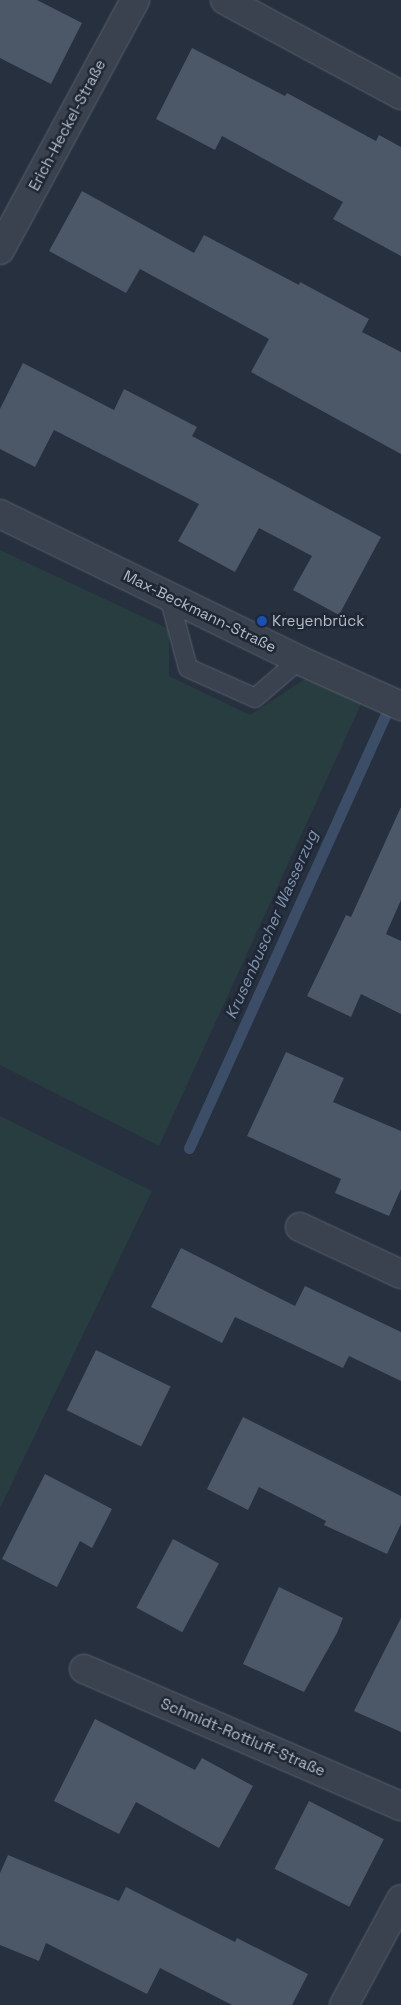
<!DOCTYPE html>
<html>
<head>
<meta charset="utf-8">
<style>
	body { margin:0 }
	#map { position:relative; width:401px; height:2005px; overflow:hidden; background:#26303f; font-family:"Space Grotesk",sans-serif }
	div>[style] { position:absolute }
	.green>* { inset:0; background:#283d40 }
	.stream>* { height:11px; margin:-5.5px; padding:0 5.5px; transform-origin:5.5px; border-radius:5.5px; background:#3c4d67 }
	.building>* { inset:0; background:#4c5768; transform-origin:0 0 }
	.roads { filter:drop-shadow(0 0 1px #58606d) drop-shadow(0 0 1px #58606d) }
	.service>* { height:18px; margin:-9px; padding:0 9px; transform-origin:9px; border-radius:9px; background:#3a424f }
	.minor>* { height:28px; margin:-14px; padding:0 14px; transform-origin:14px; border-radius:14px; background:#3a424f }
	.dots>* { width:14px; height:14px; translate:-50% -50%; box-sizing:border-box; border:2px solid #1f2734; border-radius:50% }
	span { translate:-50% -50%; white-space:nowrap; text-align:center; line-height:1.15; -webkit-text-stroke:5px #1f2734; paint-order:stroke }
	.street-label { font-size:15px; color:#b7beca }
	.poi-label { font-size:15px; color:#b7beca }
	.left { translate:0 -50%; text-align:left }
	.water-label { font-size:16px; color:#7f93b0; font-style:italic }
</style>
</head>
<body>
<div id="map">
	<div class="green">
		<div style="clip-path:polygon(0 550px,169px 629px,169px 676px,250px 715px,308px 677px,363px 700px,159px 1146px,0 1065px)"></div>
		<div style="clip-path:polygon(0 1116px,152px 1191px,0 1508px)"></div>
	</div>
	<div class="stream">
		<div style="left:189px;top:1148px;width:474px;rotate:-65.6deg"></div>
	</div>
	<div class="building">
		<div style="clip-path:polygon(0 0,37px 0,82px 23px,51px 84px,0 58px)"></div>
		<div style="clip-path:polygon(192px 48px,285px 96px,287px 93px,376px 141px,379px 135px,401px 147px,401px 256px,333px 219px,343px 202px,222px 136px,215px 150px,156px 119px)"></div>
		<div style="clip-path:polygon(82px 191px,194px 253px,204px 235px,299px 285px,300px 282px,369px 319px,362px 332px,401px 352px,401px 454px,251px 372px,269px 339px,140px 269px,126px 293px,49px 251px)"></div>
		<div style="clip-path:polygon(23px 363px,114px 410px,124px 389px,197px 427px,192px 436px,381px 537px,339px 615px,293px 590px,312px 556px,259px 528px,235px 572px,178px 541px,199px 504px,54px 430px,35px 467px,0 449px,0 409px)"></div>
		<div style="clip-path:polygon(401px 807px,401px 900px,386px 934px,401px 941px,401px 1014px,361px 994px,351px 1017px,307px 996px,346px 915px,351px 917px)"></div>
		<div style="clip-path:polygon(286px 1052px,344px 1078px,333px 1102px,401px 1131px,401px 1189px,389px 1216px,335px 1193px,341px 1179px,247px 1136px)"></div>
		<div style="clip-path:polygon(181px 1248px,295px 1306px,305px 1286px,401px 1332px,401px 1381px,349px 1356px,343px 1368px,235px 1317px,222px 1343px,151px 1307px)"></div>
		<div style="left:96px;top:1350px;width:83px;height:67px;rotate:26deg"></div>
		<div style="clip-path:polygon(243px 1417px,401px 1496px,401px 1524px,387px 1554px,324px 1525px,326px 1521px,259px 1487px,248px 1510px,207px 1489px)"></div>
		<div style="clip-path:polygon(45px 1474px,112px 1509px,92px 1548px,80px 1541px,57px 1587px,2px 1559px)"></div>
		<div style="left:173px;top:1539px;width:52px;height:78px;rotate:28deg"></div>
		<div style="clip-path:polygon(279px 1587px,343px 1618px,337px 1633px,304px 1692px,243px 1664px)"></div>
		<div style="clip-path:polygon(401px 1618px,401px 1732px,354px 1711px)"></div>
		<div style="clip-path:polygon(95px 1719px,195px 1770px,202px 1758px,253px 1786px,219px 1848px,136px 1802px,119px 1834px,54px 1801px)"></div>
		<div style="left:309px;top:1801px;width:84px;height:76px;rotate:27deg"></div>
		<div style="clip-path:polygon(8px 1855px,119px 1901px,126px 1887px,235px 1942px,237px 1938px,308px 1974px,292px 2005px,232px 2005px,160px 1968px,147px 1994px,46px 1943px,39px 1961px,0 1945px,0 1873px)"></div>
	</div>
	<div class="roads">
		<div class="service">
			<div style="left:169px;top:597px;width:73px;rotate:75deg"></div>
			<div style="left:188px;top:668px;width:73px;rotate:24.1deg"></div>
			<div style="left:255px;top:698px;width:58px;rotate:-40.8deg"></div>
		</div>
		<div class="minor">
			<div style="left:225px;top:0;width:200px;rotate:28.4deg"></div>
			<div style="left:0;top:250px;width:284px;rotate:-61.6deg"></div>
			<div style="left:0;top:514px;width:333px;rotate:26deg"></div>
			<div style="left:299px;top:660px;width:112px;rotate:24.3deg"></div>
			<div style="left:300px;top:1227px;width:111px;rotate:25deg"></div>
			<div style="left:84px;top:1669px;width:345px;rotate:23.4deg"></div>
			<div style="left:344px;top:2005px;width:120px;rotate:-61.7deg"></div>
		</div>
	</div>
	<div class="dots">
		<div style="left:262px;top:621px;background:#1a4fb4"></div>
	</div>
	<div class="street-label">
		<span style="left:67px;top:125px;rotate:-62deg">Erich-Heckel-Straße</span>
		<span style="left:200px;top:611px;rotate:26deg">Max-Beckmann-Straße</span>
		<span style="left:243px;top:1737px;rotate:23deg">Schmidt-Rottluff-Straße</span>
	</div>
	<div class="poi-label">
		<span class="left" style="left:272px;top:621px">Kreyenbrück</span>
	</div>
	<div class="water-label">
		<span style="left:272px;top:925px;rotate:-66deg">Krusenbuscher Wasserzug</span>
	</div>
</div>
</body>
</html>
